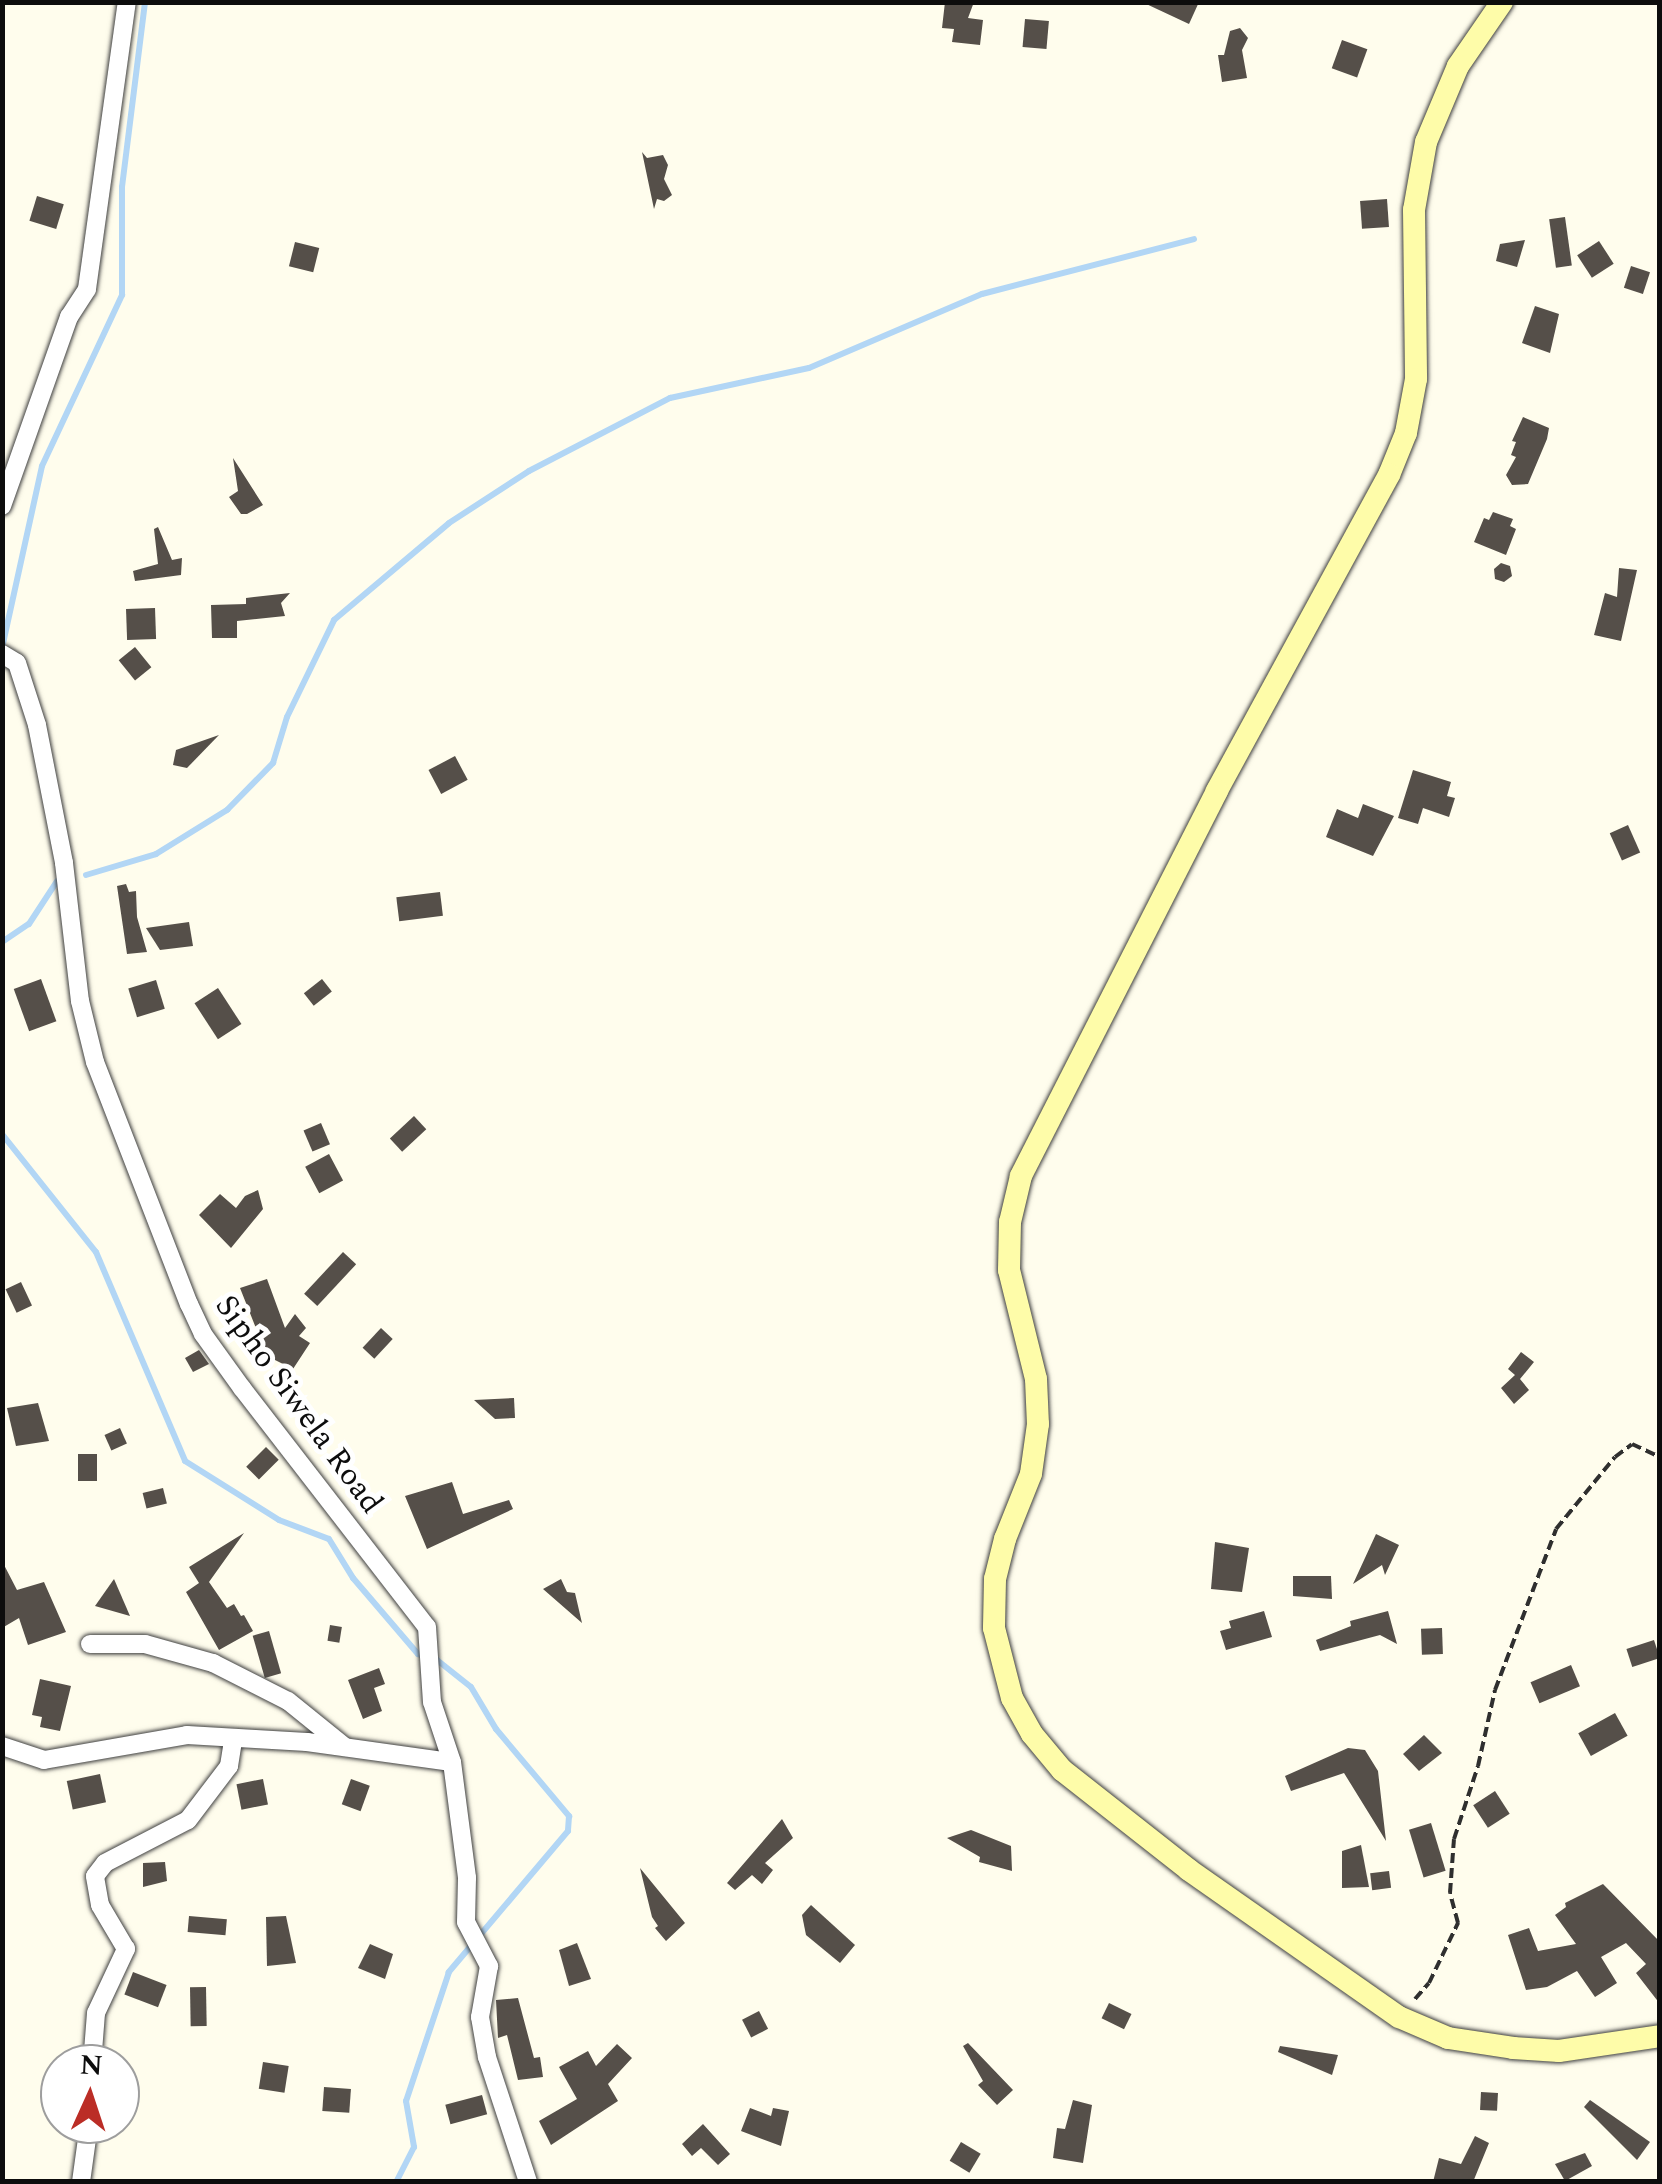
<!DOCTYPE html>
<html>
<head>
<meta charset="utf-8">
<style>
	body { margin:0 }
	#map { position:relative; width:1662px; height:2184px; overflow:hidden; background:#fffded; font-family:Spectral,serif }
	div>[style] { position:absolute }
	.stream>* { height:6px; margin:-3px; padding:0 3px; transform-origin:3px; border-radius:3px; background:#b2d6f5 }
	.building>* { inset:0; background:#554f49; transform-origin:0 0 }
	.path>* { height:4px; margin-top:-2px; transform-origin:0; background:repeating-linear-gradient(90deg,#2f2f2f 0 10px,transparent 0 15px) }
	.roads { filter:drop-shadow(0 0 2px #404040) drop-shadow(0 0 2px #404040) }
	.street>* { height:18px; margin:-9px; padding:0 9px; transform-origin:9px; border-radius:9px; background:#fff }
	.secondary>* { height:22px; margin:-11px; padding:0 11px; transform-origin:11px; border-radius:11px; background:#fefca9 }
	span { translate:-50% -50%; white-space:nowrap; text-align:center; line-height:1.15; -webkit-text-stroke:10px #fff; paint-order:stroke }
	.street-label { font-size:32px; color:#0d0d0d }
	.frame { position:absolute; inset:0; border:5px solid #0d0d0d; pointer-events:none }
	.north { position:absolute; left:40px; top:2044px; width:100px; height:100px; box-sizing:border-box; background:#fff; border:2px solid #9e9e9e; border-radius:50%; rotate:3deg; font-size:28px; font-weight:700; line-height:40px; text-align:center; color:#0d0d0d }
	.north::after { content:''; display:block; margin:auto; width:35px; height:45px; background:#bb2d26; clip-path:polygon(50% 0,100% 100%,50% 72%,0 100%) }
</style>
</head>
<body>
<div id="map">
	<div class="stream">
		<div style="left:2px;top:648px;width:186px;rotate:-77.6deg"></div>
		<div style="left:42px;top:466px;width:189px;rotate:-64.9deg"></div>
		<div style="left:122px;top:295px;width:108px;rotate:-90deg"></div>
		<div style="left:122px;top:187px;width:186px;rotate:-82.9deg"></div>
		<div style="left:86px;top:875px;width:73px;rotate:-16.7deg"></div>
		<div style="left:156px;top:854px;width:84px;rotate:-31.8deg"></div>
		<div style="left:227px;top:810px;width:66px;rotate:-45.6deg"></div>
		<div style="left:273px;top:763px;width:48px;rotate:-73.1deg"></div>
		<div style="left:287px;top:717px;width:108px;rotate:-64.1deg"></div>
		<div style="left:334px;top:620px;width:150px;rotate:-40.1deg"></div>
		<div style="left:449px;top:523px;width:95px;rotate:-33deg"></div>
		<div style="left:529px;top:471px;width:159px;rotate:-27.4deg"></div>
		<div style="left:670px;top:398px;width:142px;rotate:-12.2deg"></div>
		<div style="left:809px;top:368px;width:188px;rotate:-23.2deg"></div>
		<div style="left:982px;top:294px;width:219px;rotate:-14.5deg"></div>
		<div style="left:2px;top:942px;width:32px;rotate:-34deg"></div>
		<div style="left:29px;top:924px;width:51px;rotate:-56.9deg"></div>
		<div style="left:2px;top:1134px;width:151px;rotate:51.5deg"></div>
		<div style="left:96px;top:1252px;width:227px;rotate:66.9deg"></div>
		<div style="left:185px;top:1461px;width:111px;rotate:32.1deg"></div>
		<div style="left:279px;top:1520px;width:53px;rotate:20.8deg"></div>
		<div style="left:329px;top:1539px;width:46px;rotate:58.4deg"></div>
		<div style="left:353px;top:1578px;width:100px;rotate:49.5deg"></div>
		<div style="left:418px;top:1654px;width:20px;rotate:18deg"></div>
		<div style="left:437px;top:1660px;width:43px;rotate:38.5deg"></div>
		<div style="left:471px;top:1687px;width:49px;rotate:59.2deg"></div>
		<div style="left:496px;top:1729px;width:114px;rotate:50deg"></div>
		<div style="left:569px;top:1816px;width:15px;rotate:94deg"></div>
		<div style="left:568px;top:1831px;width:185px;rotate:130.2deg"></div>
		<div style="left:449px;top:1972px;width:136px;rotate:108.4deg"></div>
		<div style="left:406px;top:2101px;width:47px;rotate:80.1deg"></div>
		<div style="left:414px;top:2147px;width:39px;rotate:117deg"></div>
	</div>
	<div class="building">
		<div style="clip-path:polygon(945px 2px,974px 2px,968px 18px,983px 20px,980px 45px,952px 42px,954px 29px,942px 28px)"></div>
		<div style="clip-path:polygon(1142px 2px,1199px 2px,1189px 24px)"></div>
		<div style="left:1025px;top:19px;width:24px;height:28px;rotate:5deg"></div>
		<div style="clip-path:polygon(1240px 28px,1248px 38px,1242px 50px,1247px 78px,1222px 82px,1218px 55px,1224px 55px,1230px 31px)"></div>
		<div style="left:1342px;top:40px;width:27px;height:30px;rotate:20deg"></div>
		<div style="clip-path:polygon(642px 152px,647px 158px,663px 155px,668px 165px,664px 179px,672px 195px,664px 201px,657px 199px,654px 209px)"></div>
		<div style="left:37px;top:196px;width:28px;height:26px;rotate:17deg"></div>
		<div style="left:1387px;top:199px;width:28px;height:27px;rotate:86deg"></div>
		<div style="left:1565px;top:217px;width:49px;height:16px;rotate:82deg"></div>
		<div style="clip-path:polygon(1525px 240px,1517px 267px,1496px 261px,1500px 244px)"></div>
		<div style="left:1599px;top:241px;width:27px;height:26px;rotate:57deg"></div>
		<div style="left:295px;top:242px;width:25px;height:25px;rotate:14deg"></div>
		<div style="left:1631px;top:266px;width:20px;height:23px;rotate:18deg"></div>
		<div style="clip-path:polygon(1535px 306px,1559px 314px,1550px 353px,1522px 343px)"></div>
		<div style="clip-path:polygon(1523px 417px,1549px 428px,1547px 439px,1528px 484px,1512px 485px,1506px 475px,1516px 457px,1511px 455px,1516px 442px,1512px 441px)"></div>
		<div style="clip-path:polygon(233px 458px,263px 505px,247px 514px,241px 514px,229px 497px,238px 491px)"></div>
		<div style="clip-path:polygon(1493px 512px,1513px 519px,1510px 526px,1516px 529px,1506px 555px,1474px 542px,1484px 518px,1489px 520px)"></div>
		<div style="clip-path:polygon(158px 527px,172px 560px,182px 558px,181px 575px,135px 581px,133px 571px,158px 564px,154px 529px)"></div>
		<div style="clip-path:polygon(1501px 563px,1510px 566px,1512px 576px,1504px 582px,1495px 579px,1494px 569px)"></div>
		<div style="clip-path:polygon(1619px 568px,1637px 570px,1621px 641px,1594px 635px,1605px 593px,1617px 597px)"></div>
		<div style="clip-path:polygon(290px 593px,281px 603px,285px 616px,237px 621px,237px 638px,212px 638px,211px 605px,246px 604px,246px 598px)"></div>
		<div style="left:155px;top:608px;width:31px;height:29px;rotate:88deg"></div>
		<div style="left:135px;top:647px;width:26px;height:21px;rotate:51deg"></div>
		<div style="clip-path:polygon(219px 735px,187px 768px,173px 765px,176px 750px)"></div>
		<div style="left:455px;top:756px;width:27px;height:30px;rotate:62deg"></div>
		<div style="clip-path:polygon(1413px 770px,1451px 782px,1447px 796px,1455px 798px,1449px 817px,1423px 808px,1418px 824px,1398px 818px)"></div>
		<div style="clip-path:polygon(1363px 804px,1394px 816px,1373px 856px,1326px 837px,1337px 809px,1358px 818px)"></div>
		<div style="left:1628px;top:825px;width:30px;height:20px;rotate:66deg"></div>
		<div style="clip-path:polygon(126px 884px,129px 892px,136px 891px,137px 917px,147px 952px,127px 954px,117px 886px)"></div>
		<div style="left:440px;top:892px;width:24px;height:44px;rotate:83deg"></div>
		<div style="clip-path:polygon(189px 922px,193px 946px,160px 950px,146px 928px)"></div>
		<div style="left:41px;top:979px;width:45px;height:29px;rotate:70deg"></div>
		<div style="left:322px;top:979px;width:16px;height:23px;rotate:52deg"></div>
		<div style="left:156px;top:980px;width:30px;height:29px;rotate:73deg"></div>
		<div style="left:218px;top:988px;width:43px;height:28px;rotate:57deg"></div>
		<div style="left:414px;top:1116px;width:18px;height:33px;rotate:47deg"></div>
		<div style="left:321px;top:1123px;width:23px;height:19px;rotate:67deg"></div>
		<div style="left:329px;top:1154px;width:30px;height:27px;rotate:62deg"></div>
		<div style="clip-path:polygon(258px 1190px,263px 1209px,231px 1248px,199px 1215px,220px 1194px,236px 1208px,245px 1196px)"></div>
		<div style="left:343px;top:1252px;width:18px;height:57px;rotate:43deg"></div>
		<div style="clip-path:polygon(267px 1279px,285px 1328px,295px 1314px,306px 1328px,299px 1336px,310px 1343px,293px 1369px,267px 1356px,240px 1288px)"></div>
		<div style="left:21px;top:1282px;width:26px;height:17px;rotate:65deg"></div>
		<div style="left:381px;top:1328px;width:16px;height:27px;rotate:43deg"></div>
		<div style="clip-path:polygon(199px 1350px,209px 1364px,193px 1372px,185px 1358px)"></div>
		<div style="clip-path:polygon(1521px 1352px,1534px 1362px,1520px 1379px,1529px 1390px,1514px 1404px,1501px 1388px,1515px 1375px,1508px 1369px)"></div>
		<div style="clip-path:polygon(514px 1398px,515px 1418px,495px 1419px,474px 1400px)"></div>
		<div style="clip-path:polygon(38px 1403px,49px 1441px,16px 1446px,7px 1408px)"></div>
		<div style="left:120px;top:1428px;width:17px;height:17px;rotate:66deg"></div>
		<div style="left:266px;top:1447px;width:18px;height:28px;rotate:45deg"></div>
		<div style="left:78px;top:1454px;width:19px;height:27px"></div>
		<div style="clip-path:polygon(452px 1482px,463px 1514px,509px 1500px,513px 1509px,427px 1549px,405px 1496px)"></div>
		<div style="left:163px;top:1488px;width:16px;height:21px;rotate:76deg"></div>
		<div style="clip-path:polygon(244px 1533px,209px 1582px,227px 1608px,234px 1604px,241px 1616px,244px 1615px,253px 1631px,219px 1650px,186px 1592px,199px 1583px,189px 1567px)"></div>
		<div style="clip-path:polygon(1376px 1534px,1399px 1545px,1385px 1575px,1382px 1565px,1353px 1584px)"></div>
		<div style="clip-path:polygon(1215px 1542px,1249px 1548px,1242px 1592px,1211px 1589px)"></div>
		<div style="clip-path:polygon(2px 1561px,17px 1590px,44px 1582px,66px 1632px,28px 1645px,19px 1618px,2px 1628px)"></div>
		<div style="clip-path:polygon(1293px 1576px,1331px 1576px,1332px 1599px,1293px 1596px)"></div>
		<div style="clip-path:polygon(114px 1579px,130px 1616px,95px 1606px)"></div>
		<div style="clip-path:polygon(561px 1579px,567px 1592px,575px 1593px,582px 1623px,543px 1589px)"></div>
		<div style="clip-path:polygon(1264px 1611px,1272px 1637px,1226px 1650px,1220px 1631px,1231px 1628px,1229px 1621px)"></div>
		<div style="clip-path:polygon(1388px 1611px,1397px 1644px,1380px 1635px,1320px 1651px,1316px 1640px,1351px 1626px,1350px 1621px)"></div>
		<div style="left:330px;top:1625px;width:12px;height:16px;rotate:9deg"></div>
		<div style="left:1442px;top:1628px;width:26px;height:21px;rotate:88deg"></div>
		<div style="left:269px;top:1631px;width:44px;height:17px;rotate:74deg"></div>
		<div style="left:1654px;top:1640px;width:19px;height:29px;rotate:72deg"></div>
		<div style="left:1571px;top:1665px;width:23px;height:44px;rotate:67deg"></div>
		<div style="clip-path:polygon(379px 1668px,385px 1684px,374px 1688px,382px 1711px,363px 1719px,348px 1680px)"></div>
		<div style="clip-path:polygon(40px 1679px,71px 1686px,60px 1731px,40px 1727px,42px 1717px,32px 1715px)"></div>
		<div style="left:1615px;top:1713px;width:26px;height:42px;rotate:61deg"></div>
		<div style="clip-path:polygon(1424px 1735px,1442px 1753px,1419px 1771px,1403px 1754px)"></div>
		<div style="clip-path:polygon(1348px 1748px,1365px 1750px,1378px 1771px,1386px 1841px,1344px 1773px,1291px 1791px,1285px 1776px)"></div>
		<div style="left:100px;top:1774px;width:29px;height:34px;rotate:78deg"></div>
		<div style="left:263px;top:1779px;width:26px;height:27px;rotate:79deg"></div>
		<div style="left:351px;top:1779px;width:20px;height:27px;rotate:20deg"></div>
		<div style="left:1495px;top:1791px;width:27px;height:26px;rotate:57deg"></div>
		<div style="clip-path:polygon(782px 1819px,793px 1838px,765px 1863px,773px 1870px,762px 1884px,752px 1875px,735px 1890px,727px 1883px)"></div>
		<div style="left:1431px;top:1823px;width:50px;height:23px;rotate:73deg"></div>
		<div style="clip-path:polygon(971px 1830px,1011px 1846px,1012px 1871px,979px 1862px,980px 1857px,947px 1838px)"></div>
		<div style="clip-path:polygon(1361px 1845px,1369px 1887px,1342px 1888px,1342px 1851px)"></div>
		<div style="clip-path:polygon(165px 1862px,167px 1881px,143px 1887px,143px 1863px)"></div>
		<div style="clip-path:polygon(640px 1868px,685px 1923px,666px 1941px,655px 1928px,658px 1926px,652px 1917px)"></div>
		<div style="left:1389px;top:1871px;width:17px;height:19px;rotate:83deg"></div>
		<div style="clip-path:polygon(1603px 1884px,1660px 1942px,1660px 2004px,1636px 1973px,1646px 1964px,1626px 1943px,1601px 1957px,1617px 1983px,1595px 1997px,1577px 1971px,1547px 1987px,1526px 1990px,1508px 1935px,1529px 1928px,1538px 1951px,1576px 1944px,1555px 1915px,1566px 1907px,1565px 1903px)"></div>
		<div style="clip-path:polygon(811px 1905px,855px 1945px,840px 1963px,806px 1935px,802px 1915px)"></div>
		<div style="left:189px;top:1916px;width:38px;height:16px;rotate:5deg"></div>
		<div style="clip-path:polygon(286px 1916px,296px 1963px,267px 1966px,266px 1917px)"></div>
		<div style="clip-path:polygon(577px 1943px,591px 1979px,569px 1986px,559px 1950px)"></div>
		<div style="clip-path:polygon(370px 1944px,393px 1954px,385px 1979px,358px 1968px)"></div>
		<div style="left:133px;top:1972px;width:36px;height:24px;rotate:21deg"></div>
		<div style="left:206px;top:1987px;width:39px;height:16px;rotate:89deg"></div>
		<div style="clip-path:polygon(518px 1998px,534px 2058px,540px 2057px,543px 2077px,518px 2080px,507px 2035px,498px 2038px,496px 2000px)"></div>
		<div style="left:1109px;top:2003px;width:25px;height:17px;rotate:26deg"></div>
		<div style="left:759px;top:2011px;width:20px;height:19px;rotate:63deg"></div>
		<div style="clip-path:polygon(968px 2043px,1013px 2090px,997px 2105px,978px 2085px,983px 2081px,963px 2046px)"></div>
		<div style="clip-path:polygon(617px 2044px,632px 2058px,608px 2084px,618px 2101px,551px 2145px,539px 2121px,577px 2099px,559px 2067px,588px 2051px,596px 2066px)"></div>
		<div style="clip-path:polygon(1280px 2046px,1338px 2055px,1332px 2075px,1278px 2052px)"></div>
		<div style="left:263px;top:2062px;width:26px;height:27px;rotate:9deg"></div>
		<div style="left:324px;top:2087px;width:27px;height:24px;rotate:4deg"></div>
		<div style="left:1481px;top:2092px;width:17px;height:18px;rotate:3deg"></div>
		<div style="left:482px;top:2095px;width:20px;height:38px;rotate:75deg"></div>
		<div style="clip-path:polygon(1073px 2100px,1092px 2105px,1083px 2163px,1053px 2158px,1057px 2128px,1065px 2129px)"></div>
		<div style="clip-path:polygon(1590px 2100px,1650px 2142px,1637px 2160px,1584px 2107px)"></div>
		<div style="clip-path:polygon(750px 2108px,771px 2116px,773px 2108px,789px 2111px,781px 2146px,741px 2131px)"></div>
		<div style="clip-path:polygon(703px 2124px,730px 2154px,718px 2165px,701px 2148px,692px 2156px,682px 2144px)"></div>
		<div style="clip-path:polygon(1475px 2136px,1489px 2143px,1473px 2182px,1433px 2182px,1439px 2158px,1461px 2164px)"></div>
		<div style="left:961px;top:2142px;width:23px;height:22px;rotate:31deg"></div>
		<div style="clip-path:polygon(1585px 2153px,1592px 2166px,1565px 2181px,1555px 2164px)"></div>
	</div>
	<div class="path">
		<div style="left:1415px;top:1999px;width:21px;rotate:-49deg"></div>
		<div style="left:1429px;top:1983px;width:67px;rotate:-64.2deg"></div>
		<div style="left:1458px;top:1923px;width:31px;rotate:-105deg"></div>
		<div style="left:1450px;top:1893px;width:54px;rotate:-85.8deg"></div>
		<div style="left:1454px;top:1839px;width:77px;rotate:-71.8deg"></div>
		<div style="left:1478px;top:1766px;width:78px;rotate:-77.4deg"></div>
		<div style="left:1495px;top:1690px;width:172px;rotate:-69.2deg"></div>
		<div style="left:1556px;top:1529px;width:93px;rotate:-50.7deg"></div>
		<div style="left:1615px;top:1457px;width:21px;rotate:-37deg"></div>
		<div style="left:1632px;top:1444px;width:31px;rotate:25deg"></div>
	</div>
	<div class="roads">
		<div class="street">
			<div style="left:2px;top:506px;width:201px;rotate:-70.5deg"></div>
			<div style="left:69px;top:317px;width:33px;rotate:-57deg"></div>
			<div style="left:87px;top:289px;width:290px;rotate:-82.1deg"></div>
			<div style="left:2px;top:654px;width:17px;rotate:31deg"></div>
			<div style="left:17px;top:663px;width:65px;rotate:72.1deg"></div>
			<div style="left:37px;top:725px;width:141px;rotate:78.9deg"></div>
			<div style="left:64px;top:863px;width:139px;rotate:83.4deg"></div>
			<div style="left:80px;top:1001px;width:63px;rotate:76.2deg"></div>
			<div style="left:95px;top:1062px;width:260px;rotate:68.8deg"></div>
			<div style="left:189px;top:1304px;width:33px;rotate:65deg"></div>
			<div style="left:203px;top:1334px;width:67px;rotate:54.2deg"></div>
			<div style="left:242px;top:1388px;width:302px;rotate:52.3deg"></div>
			<div style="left:427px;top:1627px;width:75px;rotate:86.2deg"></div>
			<div style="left:432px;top:1702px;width:63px;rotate:71.6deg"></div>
			<div style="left:452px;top:1762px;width:117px;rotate:82.6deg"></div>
			<div style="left:467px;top:1878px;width:44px;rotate:91.3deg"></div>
			<div style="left:466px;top:1922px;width:50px;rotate:62.4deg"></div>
			<div style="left:489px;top:1966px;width:52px;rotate:100deg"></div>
			<div style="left:480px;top:2017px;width:41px;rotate:80.1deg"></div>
			<div style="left:487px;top:2057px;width:132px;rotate:71.8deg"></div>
			<div style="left:90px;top:1644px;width:55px"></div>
			<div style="left:145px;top:1644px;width:71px;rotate:15.6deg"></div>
			<div style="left:213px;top:1663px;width:84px;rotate:26.9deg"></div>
			<div style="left:288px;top:1701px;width:73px;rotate:38.9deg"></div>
			<div style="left:2px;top:1746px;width:44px;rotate:18.4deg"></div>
			<div style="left:44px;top:1760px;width:145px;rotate:-9.9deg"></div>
			<div style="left:187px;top:1735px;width:120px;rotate:3.3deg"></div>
			<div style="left:307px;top:1742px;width:146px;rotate:7.9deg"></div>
			<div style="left:92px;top:2064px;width:51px;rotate:-85.5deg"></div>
			<div style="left:96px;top:2013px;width:71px;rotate:-64.9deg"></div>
			<div style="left:126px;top:1949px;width:51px;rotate:-120.6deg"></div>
			<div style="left:100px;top:1905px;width:29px;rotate:-100deg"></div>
			<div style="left:95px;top:1876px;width:16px;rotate:-52deg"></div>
			<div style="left:105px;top:1863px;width:93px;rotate:-27.4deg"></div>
			<div style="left:188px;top:1820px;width:68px;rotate:-52.8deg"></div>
			<div style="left:229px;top:1766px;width:26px;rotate:-81deg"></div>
			<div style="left:81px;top:2182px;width:59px;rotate:-82.1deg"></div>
		</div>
		<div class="secondary">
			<div style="left:1502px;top:2px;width:78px;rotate:124.5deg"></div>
			<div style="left:1458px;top:66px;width:82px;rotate:112.8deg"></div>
			<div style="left:1426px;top:142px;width:69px;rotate:100deg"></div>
			<div style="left:1414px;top:210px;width:169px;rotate:89.3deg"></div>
			<div style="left:1416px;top:379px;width:55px;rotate:100.5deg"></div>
			<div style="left:1406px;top:433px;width:45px;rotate:112deg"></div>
			<div style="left:1389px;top:475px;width:360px;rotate:118.6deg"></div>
			<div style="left:1217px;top:791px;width:432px;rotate:117deg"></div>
			<div style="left:1021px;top:1176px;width:47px;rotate:103.4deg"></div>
			<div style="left:1010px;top:1222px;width:48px;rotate:91.2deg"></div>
			<div style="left:1009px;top:1270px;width:112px;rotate:76.1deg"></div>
			<div style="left:1036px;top:1379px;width:45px;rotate:87.5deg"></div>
			<div style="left:1038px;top:1424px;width:50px;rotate:98deg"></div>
			<div style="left:1031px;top:1474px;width:70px;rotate:111.8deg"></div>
			<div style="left:1005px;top:1539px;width:41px;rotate:104deg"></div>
			<div style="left:995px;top:1579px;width:49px;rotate:91.2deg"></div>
			<div style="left:994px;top:1628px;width:72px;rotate:75.6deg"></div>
			<div style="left:1012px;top:1698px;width:41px;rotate:60.9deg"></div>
			<div style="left:1032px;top:1734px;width:47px;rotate:50.2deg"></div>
			<div style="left:1062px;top:1770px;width:162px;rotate:38.2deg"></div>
			<div style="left:1189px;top:1870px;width:256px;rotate:35deg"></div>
			<div style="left:1399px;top:2017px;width:53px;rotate:23.2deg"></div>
			<div style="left:1448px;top:2038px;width:66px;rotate:8.7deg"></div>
			<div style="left:1513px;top:2048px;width:46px;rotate:3.7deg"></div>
			<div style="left:1559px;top:2051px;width:102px;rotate:-8.4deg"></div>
		</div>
	</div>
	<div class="street-label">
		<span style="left:298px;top:1405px;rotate:54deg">Sipho Siwela Road</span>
	</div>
	<div class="frame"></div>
	<div class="north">N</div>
</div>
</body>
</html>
